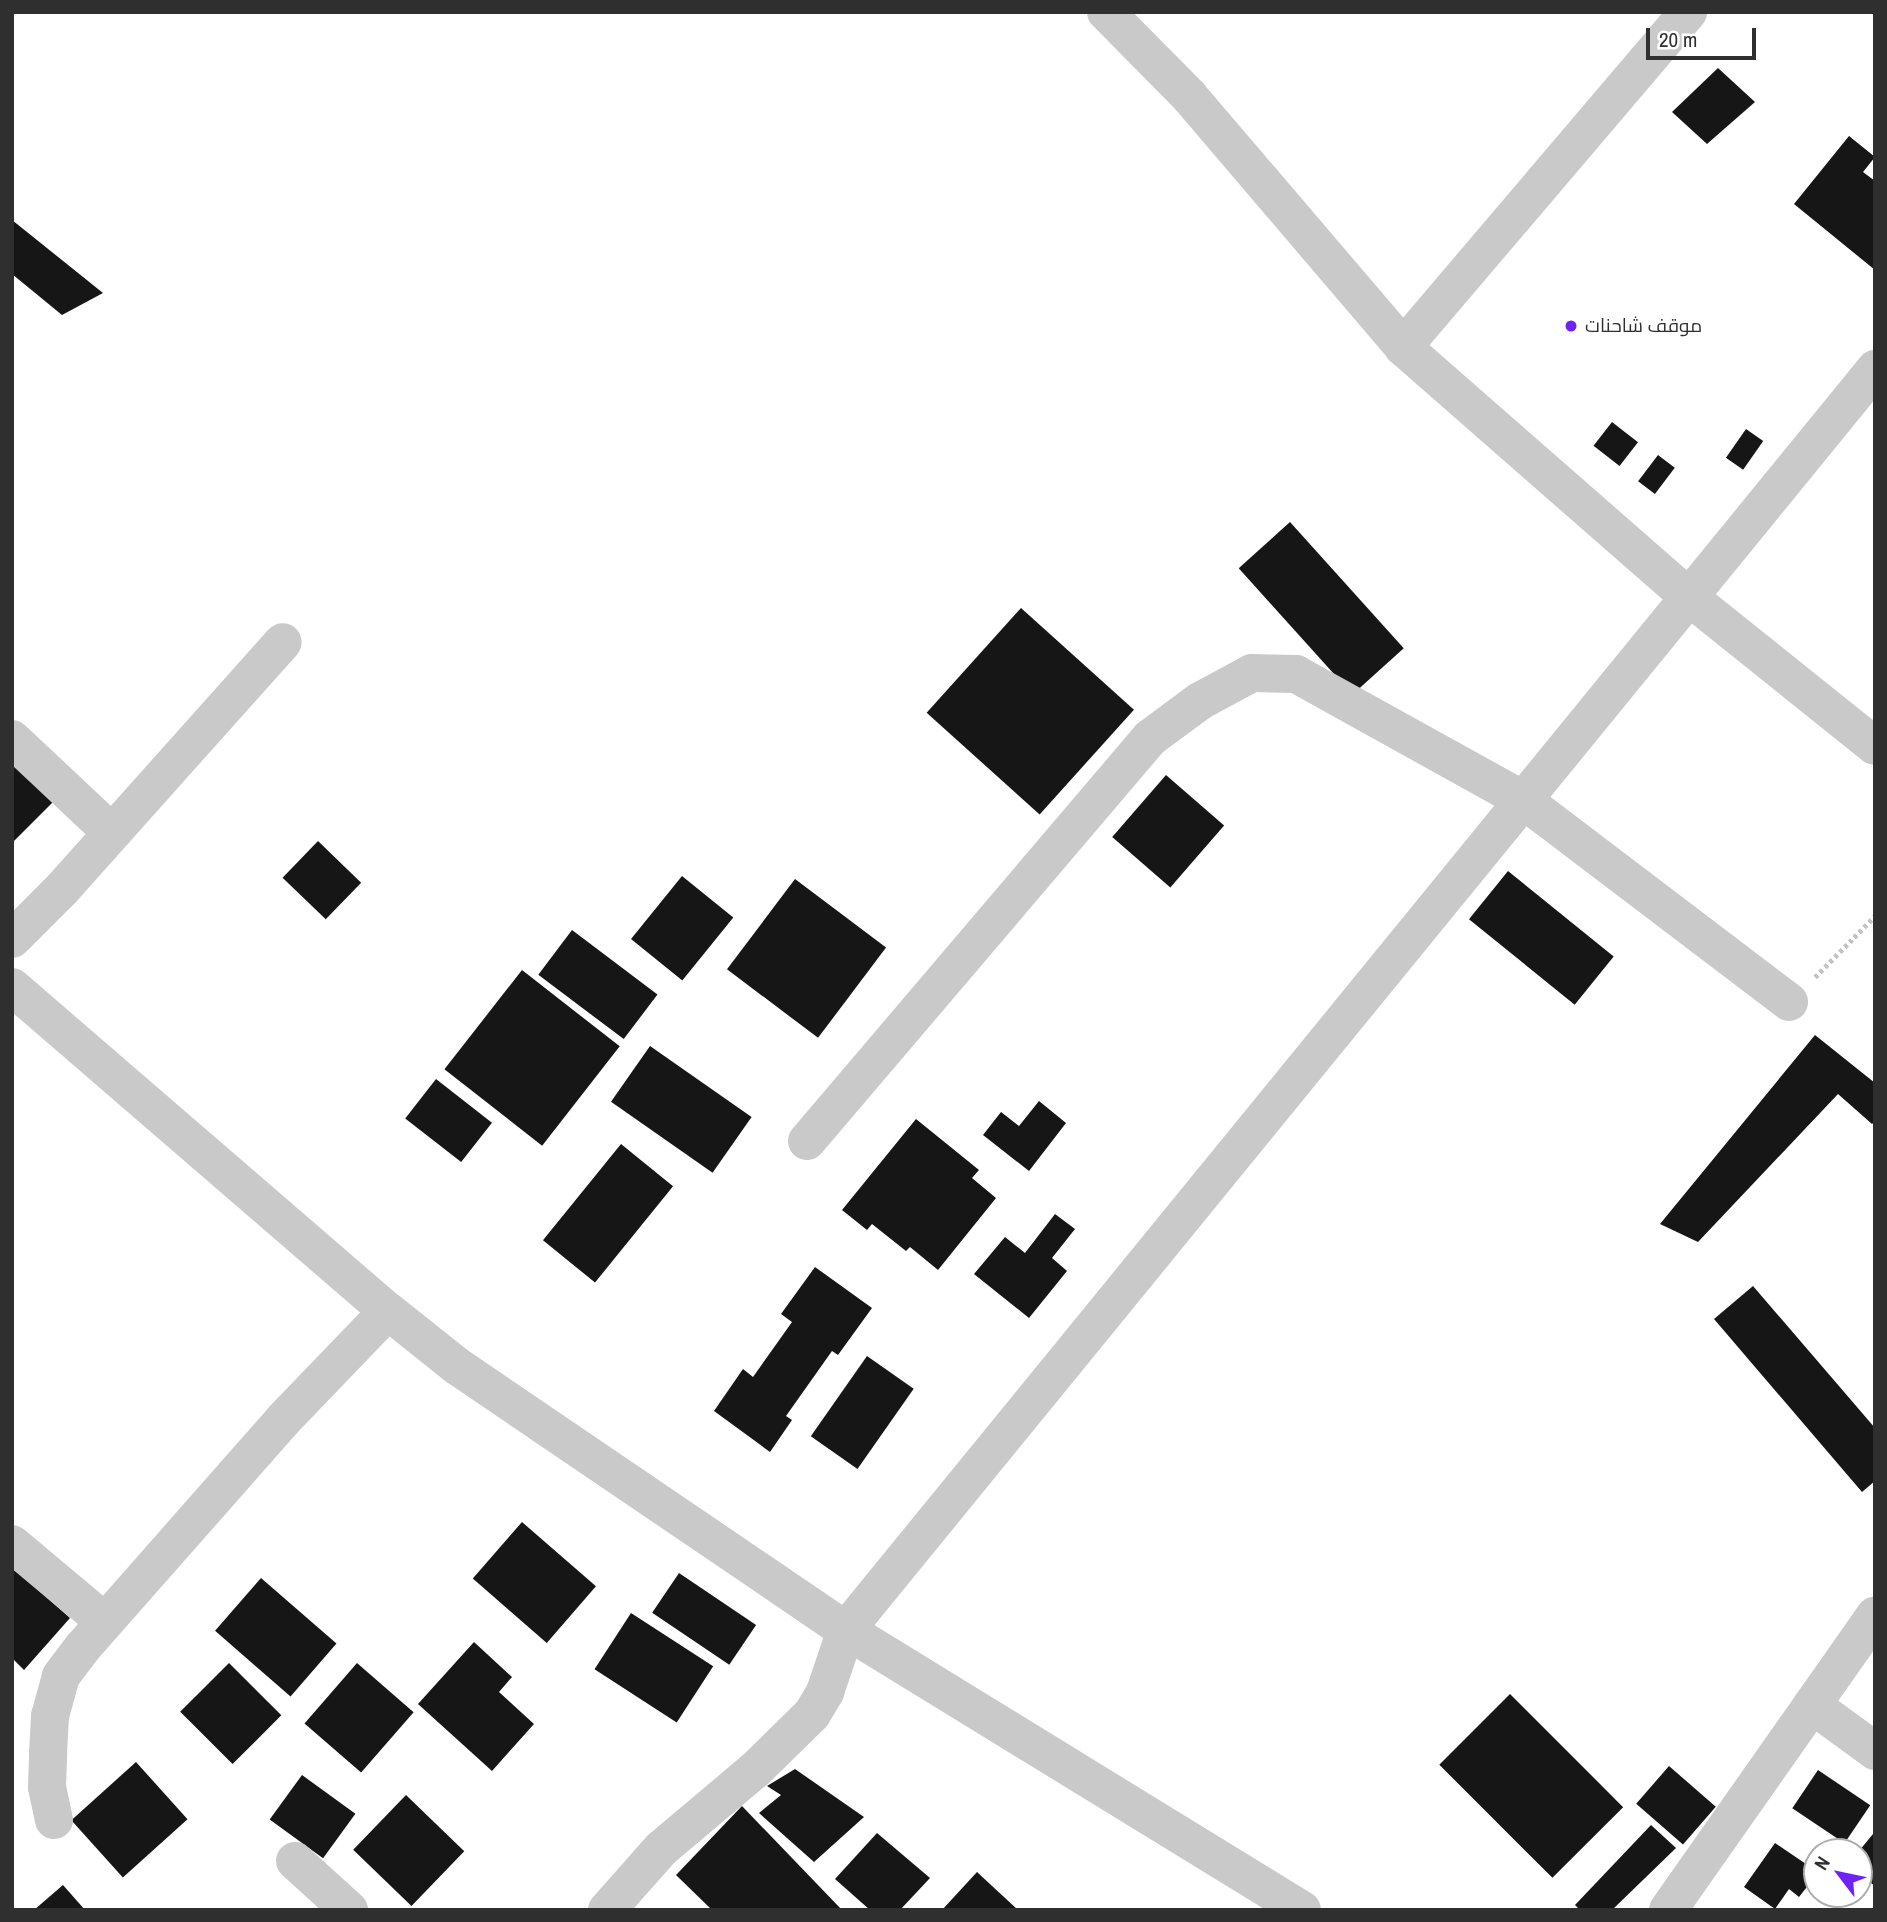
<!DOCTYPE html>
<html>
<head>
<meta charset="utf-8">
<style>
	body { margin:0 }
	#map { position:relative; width:1887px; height:1922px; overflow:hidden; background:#fff; font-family:"Archivo Narrow",Cairo,sans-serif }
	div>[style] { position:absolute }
	.building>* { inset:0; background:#161616; transform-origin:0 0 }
	.path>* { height:4.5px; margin-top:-2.25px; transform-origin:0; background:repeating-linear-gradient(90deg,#c3c3c3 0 3.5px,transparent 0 7px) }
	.minor>* { height:38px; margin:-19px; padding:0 19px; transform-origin:19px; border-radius:19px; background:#c9c9c9 }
	.dots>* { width:19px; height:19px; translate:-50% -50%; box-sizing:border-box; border:4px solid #fff; border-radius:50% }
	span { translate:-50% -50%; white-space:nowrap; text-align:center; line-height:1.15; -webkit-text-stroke:7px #fff; paint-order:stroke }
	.poi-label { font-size:19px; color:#2f2f2f }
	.left { translate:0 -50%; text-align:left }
	.frame { position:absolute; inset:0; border:14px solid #2f2f2f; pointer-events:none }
	.north { position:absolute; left:1803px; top:1838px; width:70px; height:70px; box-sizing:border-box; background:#fff; border:2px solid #acacac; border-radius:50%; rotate:302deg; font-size:19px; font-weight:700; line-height:28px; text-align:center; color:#2f2f2f }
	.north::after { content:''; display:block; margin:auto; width:24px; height:32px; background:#7022f6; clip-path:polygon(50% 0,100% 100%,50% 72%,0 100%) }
	.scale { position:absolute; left:1646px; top:28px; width:110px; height:32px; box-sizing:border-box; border:4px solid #2f2f2f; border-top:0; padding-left:9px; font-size:21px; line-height:24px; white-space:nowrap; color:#2f2f2f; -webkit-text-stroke:5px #fff; paint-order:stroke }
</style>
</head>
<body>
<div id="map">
	<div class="building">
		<div style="clip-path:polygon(1718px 68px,1755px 102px,1707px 144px,1672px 112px)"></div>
		<div style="clip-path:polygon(1849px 136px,1875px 157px,1863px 172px,1875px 181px,1875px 270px,1794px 204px)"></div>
		<div style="clip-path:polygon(12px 220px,103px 293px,62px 315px,12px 274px)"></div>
		<div style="left:1612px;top:422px;width:33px;height:30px;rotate:38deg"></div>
		<div style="left:1746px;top:429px;width:21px;height:35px;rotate:35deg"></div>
		<div style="left:1658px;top:455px;width:21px;height:33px;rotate:37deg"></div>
		<div style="left:1290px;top:522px;width:170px;height:69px;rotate:48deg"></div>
		<div style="left:1021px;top:608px;width:152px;height:141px;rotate:42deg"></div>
		<div style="clip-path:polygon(12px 756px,55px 800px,12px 843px)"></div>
		<div style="left:1166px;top:775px;width:77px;height:82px;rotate:41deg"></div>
		<div style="left:318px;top:841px;width:60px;height:51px;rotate:44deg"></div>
		<div style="left:1508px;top:871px;width:136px;height:62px;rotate:39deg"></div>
		<div style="left:682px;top:876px;width:66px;height:81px;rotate:39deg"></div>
		<div style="left:795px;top:879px;width:114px;height:113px;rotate:37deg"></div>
		<div style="left:572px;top:930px;width:107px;height:56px;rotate:37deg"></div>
		<div style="left:522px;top:970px;width:124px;height:126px;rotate:38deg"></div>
		<div style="clip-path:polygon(1815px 1035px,1875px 1083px,1875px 1121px,1872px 1124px,1838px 1094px,1698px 1242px,1660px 1224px)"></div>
		<div style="left:650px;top:1046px;width:124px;height:68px;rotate:35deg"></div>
		<div style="left:436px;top:1079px;width:71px;height:50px;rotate:38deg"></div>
		<div style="clip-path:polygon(1039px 1101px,1066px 1123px,1029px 1171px,983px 1135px,1001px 1112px,1019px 1126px)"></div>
		<div style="clip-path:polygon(916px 1119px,979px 1170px,972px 1178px,996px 1198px,938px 1270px,910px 1247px,906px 1251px,872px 1224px,867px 1230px,842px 1210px)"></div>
		<div style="left:621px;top:1144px;width:67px;height:124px;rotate:39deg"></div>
		<div style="clip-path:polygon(1055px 1214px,1075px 1229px,1052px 1258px,1067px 1271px,1029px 1318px,974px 1274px,1005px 1237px,1025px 1253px)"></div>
		<div style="clip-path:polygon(815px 1267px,872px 1308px,838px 1355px,832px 1351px,786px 1416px,792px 1420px,770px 1452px,714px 1411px,743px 1369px,753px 1377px,792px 1322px,781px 1314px)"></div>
		<div style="clip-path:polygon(1753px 1286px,1875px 1428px,1875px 1481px,1862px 1492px,1714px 1319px)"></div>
		<div style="left:867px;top:1356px;width:57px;height:98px;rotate:35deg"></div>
		<div style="left:522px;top:1522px;width:98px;height:75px;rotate:41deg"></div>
		<div style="clip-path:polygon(12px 1567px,70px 1618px,24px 1670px,12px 1658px)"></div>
		<div style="left:679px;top:1573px;width:93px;height:48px;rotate:34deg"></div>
		<div style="left:261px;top:1578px;width:100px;height:70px;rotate:41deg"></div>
		<div style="left:631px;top:1613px;width:98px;height:67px;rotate:33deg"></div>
		<div style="clip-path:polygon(474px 1642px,512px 1677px,499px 1692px,534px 1724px,492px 1771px,418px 1704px)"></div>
		<div style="left:229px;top:1663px;width:74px;height:69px;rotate:45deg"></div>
		<div style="left:357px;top:1663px;width:75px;height:80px;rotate:41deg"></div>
		<div style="left:1510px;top:1694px;width:160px;height:100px;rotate:45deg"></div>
		<div style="left:136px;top:1762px;width:77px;height:87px;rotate:48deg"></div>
		<div style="left:1669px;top:1766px;width:62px;height:50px;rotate:41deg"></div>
		<div style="clip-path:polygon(795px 1769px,864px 1817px,814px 1862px,759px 1813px,781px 1795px,767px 1786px)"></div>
		<div style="left:1818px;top:1770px;width:63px;height:46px;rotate:34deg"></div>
		<div style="left:302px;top:1775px;width:66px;height:55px;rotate:36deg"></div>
		<div style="left:406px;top:1795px;width:81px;height:76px;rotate:44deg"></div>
		<div style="clip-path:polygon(742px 1806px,842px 1910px,712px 1910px,676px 1875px)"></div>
		<div style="clip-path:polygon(1651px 1825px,1676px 1848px,1612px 1910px,1580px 1910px,1575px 1905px)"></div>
		<div style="clip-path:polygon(877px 1833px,930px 1878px,900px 1910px,870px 1910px,835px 1879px)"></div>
		<div style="clip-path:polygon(1873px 1834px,1875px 1836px,1875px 1886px,1859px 1874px,1859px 1851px)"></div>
		<div style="clip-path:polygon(1775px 1843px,1806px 1864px,1803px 1870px,1814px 1878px,1799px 1897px,1789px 1889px,1775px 1909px,1744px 1887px)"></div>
		<div style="clip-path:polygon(977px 1872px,1018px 1910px,942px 1910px)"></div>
		<div style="clip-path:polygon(63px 1885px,85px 1910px,34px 1910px)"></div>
	</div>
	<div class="path">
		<div style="left:1815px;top:977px;width:86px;rotate:-45.5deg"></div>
	</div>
	<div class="minor">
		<div style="left:1106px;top:12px;width:118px;rotate:45.3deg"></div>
		<div style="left:1189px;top:96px;width:330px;rotate:49.5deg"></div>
		<div style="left:1403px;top:347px;width:380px;rotate:41.2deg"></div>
		<div style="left:1689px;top:597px;width:238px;rotate:38.7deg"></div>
		<div style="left:1403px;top:347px;width:440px;rotate:-49.6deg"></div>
		<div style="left:12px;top:739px;width:137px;rotate:43.2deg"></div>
		<div style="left:12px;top:939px;width:71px;rotate:-45deg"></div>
		<div style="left:62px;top:889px;width:331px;rotate:-48.2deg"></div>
		<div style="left:12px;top:987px;width:496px;rotate:40.8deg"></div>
		<div style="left:388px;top:1311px;width:88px;rotate:38.6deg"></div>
		<div style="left:457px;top:1366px;width:470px;rotate:34.2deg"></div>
		<div style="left:846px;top:1630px;width:535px;rotate:31.55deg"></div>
		<div style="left:807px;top:1141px;width:529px;rotate:-49.6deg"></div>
		<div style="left:1150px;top:738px;width:62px;rotate:-36.5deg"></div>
		<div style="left:1200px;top:701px;width:59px;rotate:-28.3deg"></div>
		<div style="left:1252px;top:673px;width:44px;rotate:1.3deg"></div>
		<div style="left:1296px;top:674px;width:260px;rotate:29deg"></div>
		<div style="left:1523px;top:800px;width:334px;rotate:37.2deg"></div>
		<div style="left:12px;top:1544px;width:121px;rotate:40deg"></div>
		<div style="left:1812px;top:1705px;width:78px;rotate:36.1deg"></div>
		<div style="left:54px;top:1820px;width:34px;rotate:-102deg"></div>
		<div style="left:47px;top:1787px;width:33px;rotate:-88deg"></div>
		<div style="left:48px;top:1754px;width:38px;rotate:-87deg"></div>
		<div style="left:50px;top:1716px;width:41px;rotate:-74.6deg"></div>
		<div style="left:61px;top:1676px;width:36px;rotate:-53deg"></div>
		<div style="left:83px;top:1647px;width:303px;rotate:-48.6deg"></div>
		<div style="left:283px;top:1420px;width:151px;rotate:-46.1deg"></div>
		<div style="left:295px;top:1861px;width:73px;rotate:42.2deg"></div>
		<div style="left:607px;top:1910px;width:81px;rotate:-48.5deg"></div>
		<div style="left:661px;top:1849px;width:124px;rotate:-40.1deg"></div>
		<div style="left:756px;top:1769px;width:78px;rotate:-44.5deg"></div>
		<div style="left:812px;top:1714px;width:26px;rotate:-59deg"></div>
		<div style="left:825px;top:1692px;width:65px;rotate:-71.3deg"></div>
		<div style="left:846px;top:1630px;width:1628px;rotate:-50.78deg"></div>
		<div style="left:1668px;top:1910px;width:360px;rotate:-54.9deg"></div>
	</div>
	<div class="dots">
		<div style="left:1571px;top:326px;background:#7022f6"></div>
	</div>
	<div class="poi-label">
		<span class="left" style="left:1585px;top:326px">موقف شاحنات</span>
	</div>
	<div class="frame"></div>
	<div class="north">N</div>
	<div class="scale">20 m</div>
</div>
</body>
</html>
